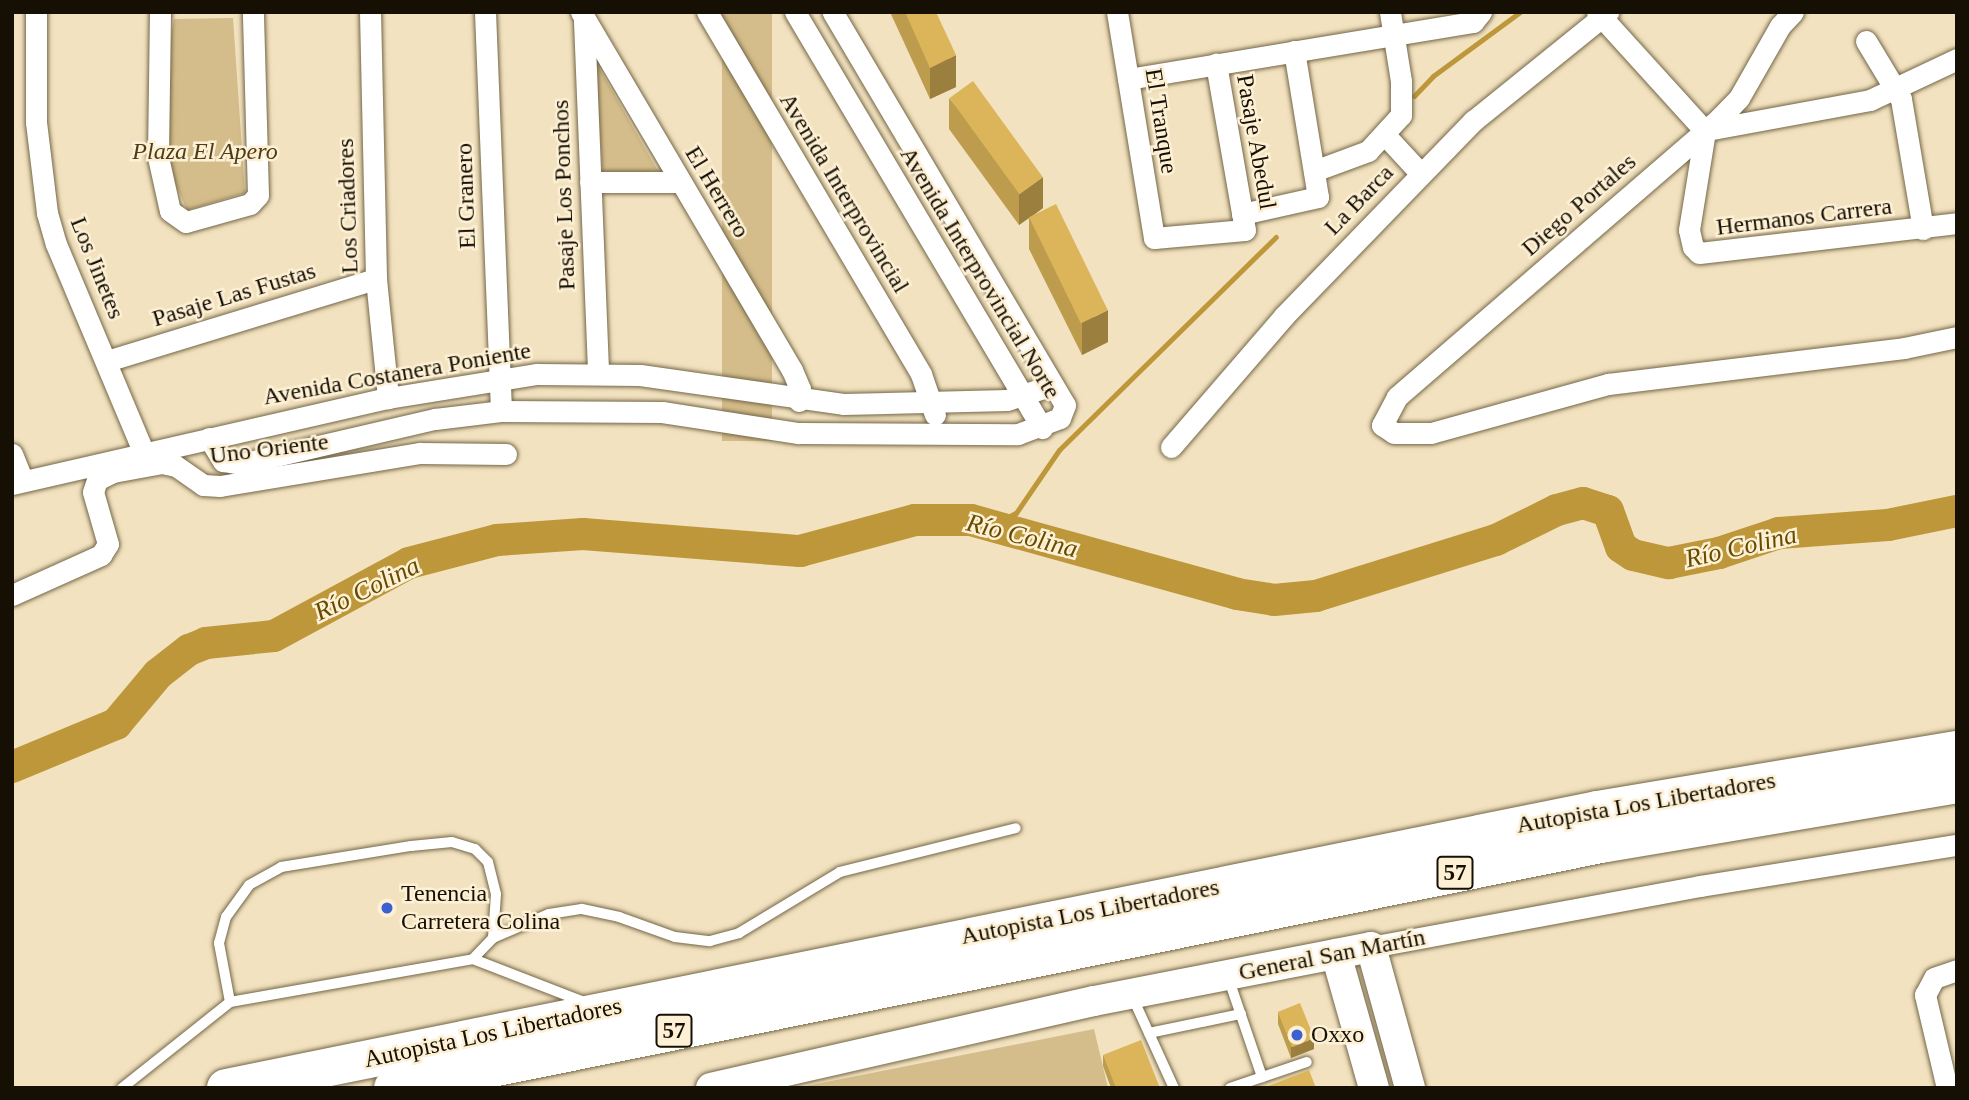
<!DOCTYPE html>
<html>
<head>
<meta charset="utf-8">
<style>
	body { margin:0 }
	#map { position:relative; width:1969px; height:1100px; overflow:hidden; background:#f2e2bf; font-family:Georgia,serif }
	div>[style] { position:absolute }
	.green>* { inset:0; background:#d4bd8a; transform-origin:0 0 }
	.stream>* { height:5px; margin:-2.5px; padding:0 2.5px; transform-origin:2.5px; border-radius:2.5px; background:#bd973a }
	.river>* { height:32px; margin:-16px; padding:0 16px; transform-origin:16px; border-radius:16px; background:#bd973a }
	.roads { filter:drop-shadow(0 0 2px #746647) drop-shadow(0 0 2px #746647) }
	.lane>* { height:10px; margin:-5px; padding:0 5px; transform-origin:5px; border-radius:5px; background:#fff }
	.street>* { height:21px; margin:-10.5px; padding:0 10.5px; transform-origin:10.5px; border-radius:10.5px; background:#fff }
	.secondary>* { height:30px; margin:-15px; padding:0 15px; transform-origin:15px; border-radius:15px; background:#fff }
	.highway>* { height:38px; margin:-19px; padding:0 19px; transform-origin:19px; border-radius:19px; background:#fff }
	.wall>* { inset:0; background:#bd9c4d }
	.shaded-wall>* { inset:0; background:#9a7f3f }
	.building>* { inset:0; background:#dcb55a; transform-origin:0 0 }
	.dots>* { width:19px; height:19px; translate:-50% -50%; box-sizing:border-box; border:4px solid #fdf0d4; border-radius:50% }
	span { translate:-50% -50%; white-space:nowrap; text-align:center; line-height:1.15; -webkit-text-stroke:5px #fdf0d4; paint-order:stroke }
	.shield-label span { padding:2px 5px; background:#fdf0d4; border:2px solid; border-radius:5px; -webkit-text-stroke-width:0 }
	.shield-label { font-size:23px; color:#150f04; font-weight:700 }
	.street-label { font-size:24px; color:#150f04 }
	.park-label { font-size:24px; color:#4d3d16; font-style:italic }
	.poi-label { font-size:24px; color:#150f04 }
	.left { translate:0 -50%; text-align:left }
	.water-label { font-size:26px; color:#664c00; font-style:italic }
	.frame { position:absolute; inset:0; border:14px solid #150f04; pointer-events:none }
</style>
</head>
<body>
<div id="map">
	<div class="green">
		<div style="left:722px;top:12px;width:50px;height:429px"></div>
		<div style="clip-path:polygon(233px 18px,245px 193px,187px 210px,167px 165px,169px 49px,174px 19px)"></div>
		<div style="clip-path:polygon(594px 59px,658px 171px,603px 174px)"></div>
		<div style="clip-path:polygon(1094px 1029px,1108px 1088px,796px 1088px)"></div>
	</div>
	<div class="stream">
		<div style="left:1414px;top:96px;width:28px;rotate:-46deg"></div>
		<div style="left:1433px;top:76px;width:108px;rotate:-36.3deg"></div>
		<div style="left:996px;top:523px;width:22px;rotate:-27deg"></div>
		<div style="left:1016px;top:513px;width:76px;rotate:-55.7deg"></div>
		<div style="left:1059px;top:450px;width:304px;rotate:-44.5deg"></div>
	</div>
	<div class="river">
		<div style="left:12px;top:767px;width:113px;rotate:-22.5deg"></div>
		<div style="left:116px;top:724px;width:65px;rotate:-50deg"></div>
		<div style="left:158px;top:674px;width:39px;rotate:-38deg"></div>
		<div style="left:189px;top:650px;width:18px;rotate:-22deg"></div>
		<div style="left:206px;top:643px;width:68px;rotate:-5.9deg"></div>
		<div style="left:274px;top:636px;width:153px;rotate:-28.4deg"></div>
		<div style="left:409px;top:563px;width:91px;rotate:-14.6deg"></div>
		<div style="left:497px;top:540px;width:86px;rotate:-4deg"></div>
		<div style="left:583px;top:534px;width:218px;rotate:4.5deg"></div>
		<div style="left:800px;top:551px;width:119px;rotate:-15.1deg"></div>
		<div style="left:915px;top:520px;width:56px"></div>
		<div style="left:971px;top:520px;width:276px;rotate:15.5deg"></div>
		<div style="left:1237px;top:594px;width:37px;rotate:9deg"></div>
		<div style="left:1274px;top:600px;width:42px;rotate:-5.4deg"></div>
		<div style="left:1316px;top:596px;width:189px;rotate:-17.3deg"></div>
		<div style="left:1496px;top:540px;width:68px;rotate:-26.2deg"></div>
		<div style="left:1557px;top:510px;width:27px;rotate:-15deg"></div>
		<div style="left:1583px;top:503px;width:26px;rotate:18deg"></div>
		<div style="left:1608px;top:511px;width:38px;rotate:70deg"></div>
		<div style="left:1621px;top:547px;width:14px;rotate:34deg"></div>
		<div style="left:1633px;top:555px;width:37px;rotate:13deg"></div>
		<div style="left:1669px;top:563px;width:51px;rotate:-11.3deg"></div>
		<div style="left:1719px;top:553px;width:63px;rotate:-18.4deg"></div>
		<div style="left:1779px;top:533px;width:109px;rotate:-4.2deg"></div>
		<div style="left:1888px;top:525px;width:70px;rotate:-11.5deg"></div>
	</div>
	<div class="roads">
		<div class="lane">
			<div style="left:493px;top:938px;width:61px;rotate:-23.2deg"></div>
			<div style="left:549px;top:914px;width:33px;rotate:-9deg"></div>
			<div style="left:582px;top:909px;width:38px;rotate:12deg"></div>
			<div style="left:619px;top:917px;width:59px;rotate:19.7deg"></div>
			<div style="left:675px;top:937px;width:35px;rotate:7deg"></div>
			<div style="left:710px;top:941px;width:30px;rotate:-15deg"></div>
			<div style="left:739px;top:933px;width:118px;rotate:-31.1deg"></div>
			<div style="left:840px;top:872px;width:181px;rotate:-14deg"></div>
			<div style="left:1228px;top:977px;width:106px;rotate:71.2deg"></div>
			<div style="left:1132px;top:996px;width:101px;rotate:65.5deg"></div>
			<div style="left:230px;top:1002px;width:60px;rotate:-100.6deg"></div>
			<div style="left:219px;top:943px;width:27px;rotate:-75deg"></div>
			<div style="left:226px;top:917px;width:39px;rotate:-54deg"></div>
			<div style="left:249px;top:885px;width:37px;rotate:-29deg"></div>
			<div style="left:281px;top:867px;width:132px;rotate:-9.2deg"></div>
			<div style="left:411px;top:846px;width:41px;rotate:-5.6deg"></div>
			<div style="left:452px;top:842px;width:24px;rotate:17deg"></div>
			<div style="left:475px;top:849px;width:18px;rotate:45deg"></div>
			<div style="left:488px;top:862px;width:33px;rotate:76deg"></div>
			<div style="left:496px;top:894px;width:44px;rotate:93.9deg"></div>
			<div style="left:493px;top:938px;width:29px;rotate:134deg"></div>
			<div style="left:1149px;top:1033px;width:94px;rotate:-11.7deg"></div>
			<div style="left:122px;top:1088px;width:138px;rotate:-38.5deg"></div>
			<div style="left:230px;top:1002px;width:247px;rotate:-10deg"></div>
			<div style="left:473px;top:959px;width:119px;rotate:21.2deg"></div>
			<div style="left:1230px;top:1088px;width:81px;rotate:-18.7deg"></div>
		</div>
		<div class="street">
			<div style="left:36px;top:12px;width:110px;rotate:90deg"></div>
			<div style="left:36px;top:122px;width:92px;rotate:83.1deg"></div>
			<div style="left:47px;top:213px;width:32px;rotate:74deg"></div>
			<div style="left:56px;top:244px;width:225px;rotate:67.2deg"></div>
			<div style="left:160px;top:12px;width:145px;rotate:90.8deg"></div>
			<div style="left:158px;top:157px;width:55px;rotate:77.5deg"></div>
			<div style="left:170px;top:211px;width:19px;rotate:35deg"></div>
			<div style="left:186px;top:222px;width:66px;rotate:-15.7deg"></div>
			<div style="left:250px;top:204px;width:12px;rotate:-48deg"></div>
			<div style="left:258px;top:195px;width:183px;rotate:-91.6deg"></div>
			<div style="left:370px;top:12px;width:267px;rotate:88.7deg"></div>
			<div style="left:376px;top:279px;width:120px;rotate:84.2deg"></div>
			<div style="left:485px;top:12px;width:399px;rotate:87.7deg"></div>
			<div style="left:581px;top:12px;width:416px;rotate:59.5deg"></div>
			<div style="left:792px;top:370px;width:21px;rotate:67deg"></div>
			<div style="left:800px;top:389px;width:12px;rotate:95deg"></div>
			<div style="left:707px;top:12px;width:421px;rotate:59.4deg"></div>
			<div style="left:921px;top:374px;width:43px;rotate:71.1deg"></div>
			<div style="left:795px;top:12px;width:484px;rotate:59.3deg"></div>
			<div style="left:1117px;top:12px;width:229px;rotate:80.7deg"></div>
			<div style="left:1154px;top:238px;width:91px;rotate:-5deg"></div>
			<div style="left:1245px;top:230px;width:169px;rotate:-99.9deg"></div>
			<div style="left:1597px;top:12px;width:161px;rotate:47.8deg"></div>
			<div style="left:1793px;top:12px;width:19px;rotate:133deg"></div>
			<div style="left:1780px;top:26px;width:83px;rotate:119.7deg"></div>
			<div style="left:1739px;top:98px;width:28px;rotate:134deg"></div>
			<div style="left:1720px;top:118px;width:427px;rotate:139.2deg"></div>
			<div style="left:1397px;top:397px;width:32px;rotate:118deg"></div>
			<div style="left:1382px;top:425px;width:14px;rotate:34deg"></div>
			<div style="left:1394px;top:433px;width:37px"></div>
			<div style="left:1431px;top:433px;width:184px;rotate:-15.5deg"></div>
			<div style="left:1608px;top:384px;width:298px;rotate:-6.9deg"></div>
			<div style="left:1904px;top:348px;width:54px;rotate:-11.7deg"></div>
			<div style="left:584px;top:21px;width:352px;rotate:87.7deg"></div>
			<div style="left:1866px;top:41px;width:68px;rotate:58.9deg"></div>
			<div style="left:1901px;top:99px;width:132px;rotate:80.4deg"></div>
			<div style="left:1128px;top:79px;width:350px;rotate:-9.4deg"></div>
			<div style="left:1473px;top:22px;width:13px;rotate:-51deg"></div>
			<div style="left:1707px;top:130px;width:166px;rotate:-10.4deg"></div>
			<div style="left:1870px;top:100px;width:96px;rotate:-25.2deg"></div>
			<div style="left:1705px;top:131px;width:100px;rotate:99.2deg"></div>
			<div style="left:1689px;top:230px;width:17px;rotate:77deg"></div>
			<div style="left:1693px;top:247px;width:8px;rotate:45deg"></div>
			<div style="left:1699px;top:253px;width:260px;rotate:-6.6deg"></div>
			<div style="left:1385px;top:135px;width:53px;rotate:47.3deg"></div>
			<div style="left:1314px;top:171px;width:58px;rotate:-20.3deg"></div>
			<div style="left:1368px;top:151px;width:49px;rotate:-47.5deg"></div>
			<div style="left:1401px;top:115px;width:34px;rotate:-90deg"></div>
			<div style="left:1401px;top:81px;width:70px;rotate:-99.1deg"></div>
			<div style="left:590px;top:182px;width:90px"></div>
			<div style="left:1242px;top:214px;width:78px;rotate:-12.6deg"></div>
			<div style="left:1318px;top:197px;width:148px;rotate:-99.3deg"></div>
			<div style="left:107px;top:361px;width:281px;rotate:-17deg"></div>
			<div style="left:209px;top:438px;width:27px;rotate:59deg"></div>
			<div style="left:223px;top:461px;width:18px;rotate:9deg"></div>
			<div style="left:241px;top:464px;width:199px;rotate:-13.1deg"></div>
			<div style="left:435px;top:419px;width:66px;rotate:-6.9deg"></div>
			<div style="left:501px;top:411px;width:161px;rotate:0.4deg"></div>
			<div style="left:662px;top:412px;width:138px;rotate:8.8deg"></div>
			<div style="left:798px;top:433px;width:220px;rotate:0.3deg"></div>
			<div style="left:1018px;top:434px;width:45px;rotate:-20.9deg"></div>
			<div style="left:1060px;top:418px;width:14px;rotate:-69deg"></div>
			<div style="left:1065px;top:405px;width:456px;rotate:-120.6deg"></div>
			<div style="left:1171px;top:447px;width:173px;rotate:-49.2deg"></div>
			<div style="left:1284px;top:316px;width:272px;rotate:-45.9deg"></div>
			<div style="left:1473px;top:121px;width:174px;rotate:-38.9deg"></div>
			<div style="left:12px;top:454px;width:29px;rotate:68deg"></div>
			<div style="left:12px;top:484px;width:386px;rotate:-12.9deg"></div>
			<div style="left:388px;top:398px;width:151px;rotate:-9.2deg"></div>
			<div style="left:537px;top:374px;width:103px;rotate:0.6deg"></div>
			<div style="left:640px;top:375px;width:205px;rotate:8.1deg"></div>
			<div style="left:843px;top:404px;width:164px;rotate:-1.4deg"></div>
			<div style="left:1007px;top:400px;width:48px;rotate:-18.1deg"></div>
			<div style="left:12px;top:595px;width:98px;rotate:-24.2deg"></div>
			<div style="left:101px;top:555px;width:13px;rotate:-58deg"></div>
			<div style="left:108px;top:544px;width:54px;rotate:-106.1deg"></div>
			<div style="left:93px;top:492px;width:13px;rotate:-72deg"></div>
			<div style="left:97px;top:480px;width:18px;rotate:-27deg"></div>
			<div style="left:113px;top:472px;width:50px;rotate:-10.4deg"></div>
			<div style="left:162px;top:463px;width:14px;rotate:12deg"></div>
			<div style="left:176px;top:466px;width:33px;rotate:35deg"></div>
			<div style="left:203px;top:485px;width:17px;rotate:3deg"></div>
			<div style="left:220px;top:486px;width:203px;rotate:-9.4deg"></div>
			<div style="left:420px;top:453px;width:86px;rotate:0.7deg"></div>
			<div style="left:1371px;top:947px;width:335px;rotate:-10.5deg"></div>
			<div style="left:1700px;top:886px;width:260px;rotate:-9.1deg"></div>
			<div style="left:1947px;top:1088px;width:96px;rotate:-103.3deg"></div>
			<div style="left:1925px;top:995px;width:19px;rotate:-62deg"></div>
			<div style="left:1934px;top:978px;width:24px;rotate:-19deg"></div>
		</div>
		<div class="secondary">
			<div style="left:1336px;top:954px;width:139px;rotate:74.2deg"></div>
			<div style="left:711px;top:1088px;width:393px;rotate:-12.8deg"></div>
			<div style="left:1094px;top:1001px;width:282px;rotate:-11deg"></div>
			<div style="left:1371px;top:947px;width:146px;rotate:74.5deg"></div>
		</div>
		<div class="highway">
			<div style="left:226px;top:1088px;width:1399px;rotate:-11.46deg"></div>
			<div style="left:1597px;top:810px;width:365px;rotate:-9.5deg"></div>
			<div style="left:393px;top:1088px;width:1237px;rotate:-11.42deg"></div>
			<div style="left:1606px;top:843px;width:356px;rotate:-9.5deg"></div>
		</div>
	</div>
	<div class="wall">
		<div style="clip-path:polygon(890px 12px,936px 12px,956px 87px,930px 99px)"></div>
		<div style="clip-path:polygon(949px 98px,1043px 208px,1034px 215px,1108px 342px,1082px 355px,1029px 249px,1029px 218px,1019px 225px,949px 129px)"></div>
		<div style="clip-path:polygon(1278px 1012px,1314px 1049px,1291px 1058px,1278px 1024px)"></div>
		<div style="clip-path:polygon(1103px 1055px,1160px 1088px,1111px 1088px,1103px 1066px)"></div>
	</div>
	<div class="shaded-wall">
		<div style="clip-path:polygon(956px 55px,956px 87px,930px 99px,930px 68px)"></div>
		<div style="clip-path:polygon(1043px 177px,1043px 208px,1019px 225px,1019px 194px)"></div>
		<div style="clip-path:polygon(1108px 310px,1108px 342px,1082px 355px,1082px 323px)"></div>
		<div style="clip-path:polygon(1314px 1038px,1314px 1049px,1291px 1058px,1291px 1047px)"></div>
	</div>
	<div class="building">
		<div style="clip-path:polygon(905px 12px,936px 12px,956px 55px,930px 68px)"></div>
		<div style="left:973px;top:81px;width:119px;height:29px;rotate:54deg"></div>
		<div style="left:1056px;top:204px;width:118px;height:30px;rotate:64deg"></div>
		<div style="left:1300px;top:1003px;width:38px;height:24px;rotate:68deg"></div>
		<div style="clip-path:polygon(1141px 1040px,1160px 1088px,1116px 1088px,1103px 1055px)"></div>
		<div style="clip-path:polygon(1309px 1070px,1316px 1088px,1263px 1088px)"></div>
	</div>
	<div class="dots">
		<div style="left:387px;top:908px;background:#3a60d1"></div>
		<div style="left:1297px;top:1035px;background:#3a60d1"></div>
	</div>
	<div class="shield-label">
		<span style="left:1455px;top:873px">57</span>
		<span style="left:674px;top:1031px">57</span>
	</div>
	<div class="street-label">
		<span style="left:1161px;top:121px;rotate:81deg">El Tranque</span>
		<span style="left:1256px;top:142px;rotate:80deg">Pasaje Abedul</span>
		<span style="left:717px;top:192px;rotate:59deg">El Herrero</span>
		<span style="left:844px;top:193px;rotate:59deg">Avenida Interprovincial</span>
		<span style="left:564px;top:195px;rotate:-92deg">Pasaje Los Ponchos</span>
		<span style="left:466px;top:196px;rotate:-92deg">El Granero</span>
		<span style="left:1359px;top:200px;rotate:-46deg">La Barca</span>
		<span style="left:1579px;top:205px;rotate:-41deg">Diego Portales</span>
		<span style="left:348px;top:206px;rotate:-92deg">Los Criadores</span>
		<span style="left:1804px;top:217px;rotate:-7deg">Hermanos Carrera</span>
		<span style="left:97px;top:268px;rotate:68deg">Los Jinetes</span>
		<span style="left:980px;top:273px;rotate:59deg">Avenida Interprovincial Norte</span>
		<span style="left:234px;top:295px;rotate:-17deg">Pasaje Las Fustas</span>
		<span style="left:397px;top:374px;rotate:-10deg">Avenida Costanera Poniente</span>
		<span style="left:269px;top:449px;rotate:-7deg">Uno Oriente</span>
		<span style="left:1646px;top:803px;rotate:-10deg">Autopista Los Libertadores</span>
		<span style="left:1090px;top:912px;rotate:-11deg">Autopista Los Libertadores</span>
		<span style="left:1332px;top:955px;rotate:-11deg">General San Martín</span>
		<span style="left:493px;top:1033px;rotate:-12deg">Autopista Los Libertadores</span>
	</div>
	<div class="park-label">
		<span style="left:205px;top:152px">Plaza El Apero</span>
	</div>
	<div class="poi-label">
		<span class="left" style="left:401px;top:908px">Tenencia<br>Carretera Colina</span>
		<span class="left" style="left:1311px;top:1035px">Oxxo</span>
	</div>
	<div class="water-label">
		<span style="left:1022px;top:536px;rotate:14deg">Río Colina</span>
		<span style="left:1741px;top:547px;rotate:-13deg">Río Colina</span>
		<span style="left:367px;top:589px;rotate:-26deg">Río Colina</span>
	</div>
	<div class="frame"></div>
</div>
</body>
</html>
